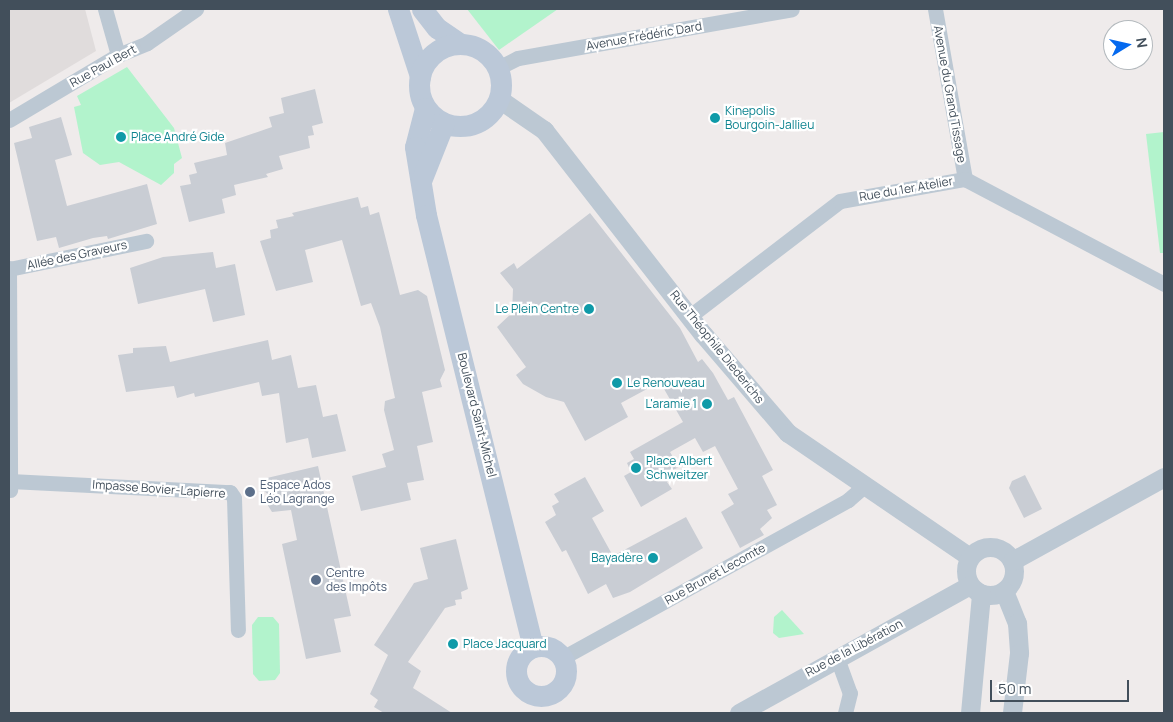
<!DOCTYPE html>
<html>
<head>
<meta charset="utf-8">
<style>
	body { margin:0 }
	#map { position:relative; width:1173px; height:722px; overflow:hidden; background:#efebeb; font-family:Manrope,sans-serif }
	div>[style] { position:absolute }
	.education>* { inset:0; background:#e0dcdc }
	.green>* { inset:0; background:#b2f3cc }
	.building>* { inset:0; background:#c9cdd4 }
	.minor>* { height:15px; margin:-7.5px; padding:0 7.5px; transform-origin:7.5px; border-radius:7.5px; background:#bcc8d3 }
	.tertiary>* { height:19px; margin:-9.5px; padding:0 9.5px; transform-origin:9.5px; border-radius:9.5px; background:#bcc8d3 }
	.tertiary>.ring { margin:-9.5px; padding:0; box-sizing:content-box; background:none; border:19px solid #bcc8d3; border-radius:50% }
	.secondary>* { height:21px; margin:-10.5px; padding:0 10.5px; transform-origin:10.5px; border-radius:10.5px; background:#bbc8d8 }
	.secondary>.ring { margin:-10.5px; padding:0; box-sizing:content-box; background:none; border:21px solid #bbc8d8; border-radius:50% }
	.dots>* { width:14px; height:14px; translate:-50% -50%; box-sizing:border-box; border:2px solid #fff; border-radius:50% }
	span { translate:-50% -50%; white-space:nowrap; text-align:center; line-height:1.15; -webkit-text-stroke:4.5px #fff; paint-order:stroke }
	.street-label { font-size:12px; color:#424f5b }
	.culture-label { font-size:12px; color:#0d838f }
	.left { translate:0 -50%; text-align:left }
	.right { translate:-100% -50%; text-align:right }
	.service-label { font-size:12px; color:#4e5e75 }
	.frame { position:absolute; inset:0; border:10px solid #424f5b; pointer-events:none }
	.north { position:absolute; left:1103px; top:20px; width:50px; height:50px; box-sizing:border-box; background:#fff; border:1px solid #b3b9bd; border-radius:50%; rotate:81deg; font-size:14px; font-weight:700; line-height:20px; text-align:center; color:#424f5b }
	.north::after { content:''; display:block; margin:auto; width:18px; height:22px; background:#0469ef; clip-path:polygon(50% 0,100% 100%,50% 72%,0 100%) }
	.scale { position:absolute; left:990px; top:680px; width:139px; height:22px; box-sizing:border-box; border:2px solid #424f5b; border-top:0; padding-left:6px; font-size:15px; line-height:18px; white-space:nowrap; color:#424f5b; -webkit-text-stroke:4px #fff; paint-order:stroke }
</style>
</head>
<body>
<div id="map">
	<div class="education">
		<div style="clip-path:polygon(9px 9px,85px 9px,96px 51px,9px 103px)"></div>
	</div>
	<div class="green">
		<div style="clip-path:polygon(467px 9px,558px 9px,499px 50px)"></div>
		<div style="clip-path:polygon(127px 67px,174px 128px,182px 158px,174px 164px,174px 173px,161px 185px,119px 162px,100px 165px,83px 153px,74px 107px,81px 105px,77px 96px)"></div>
		<div style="clip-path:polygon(1164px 132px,1164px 253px,1160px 253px,1146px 134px)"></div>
		<div style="clip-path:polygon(782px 610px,804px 634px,779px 638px,773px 633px,774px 617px)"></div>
		<div style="clip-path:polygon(258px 617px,273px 617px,279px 624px,280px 673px,275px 680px,259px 681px,253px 674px,252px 625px)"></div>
	</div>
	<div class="building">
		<div style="clip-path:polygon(315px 89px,323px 123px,312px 126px,314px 135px,308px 136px,310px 148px,279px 156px,283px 169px,266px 174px,268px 177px,234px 185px,236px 195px,222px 199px,225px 213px,189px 222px,180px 186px,191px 184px,189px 175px,197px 173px,194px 163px,227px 155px,225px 143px,272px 127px,269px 117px,284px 113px,281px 98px)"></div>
		<div style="clip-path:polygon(61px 117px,72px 155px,55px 160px,67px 206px,147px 184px,157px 224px,108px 239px,107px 236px,93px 238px,59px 248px,56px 237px,37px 241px,14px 143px,32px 138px,29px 127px)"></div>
		<div style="clip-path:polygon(358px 197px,361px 208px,368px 206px,370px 215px,379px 212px,400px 295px,418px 290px,427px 296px,445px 370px,440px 380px,442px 387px,422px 392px,433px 442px,417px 446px,424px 480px,407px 483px,411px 500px,361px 511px,352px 476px,386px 467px,382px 454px,394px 450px,384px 410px,385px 401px,395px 398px,380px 327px,371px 303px,361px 306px,342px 240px,305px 250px,313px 282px,276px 291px,260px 241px,271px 238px,270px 230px,278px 228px,276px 220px,294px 216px,292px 213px)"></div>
		<div style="clip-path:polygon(590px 213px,680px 328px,698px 362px,702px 359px,713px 373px,728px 400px,734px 397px,773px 470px,762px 476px,777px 505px,767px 510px,772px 518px,760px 529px,764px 535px,740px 548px,721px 512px,734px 504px,728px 494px,738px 489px,715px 446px,703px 452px,695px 438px,670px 452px,679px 467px,671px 471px,674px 478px,667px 482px,672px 489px,641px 507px,624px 476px,631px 472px,627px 463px,634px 459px,630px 452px,683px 422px,660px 382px,621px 403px,628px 417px,585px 441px,564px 402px,546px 397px,523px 384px,516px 375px,526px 367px,497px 327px,512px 313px,513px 289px,500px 273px,514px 263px,517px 269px)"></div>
		<div style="clip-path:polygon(213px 252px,216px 268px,235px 264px,245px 315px,213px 322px,205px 289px,138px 304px,130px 268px,163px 257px)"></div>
		<div style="clip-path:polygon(268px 340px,272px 360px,291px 355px,298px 388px,316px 385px,323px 417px,337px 414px,346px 451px,312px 458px,308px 438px,286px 443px,279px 393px,262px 396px,259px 382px,195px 397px,194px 393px,177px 398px,174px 386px,126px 392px,118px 355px,133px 353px,133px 348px,166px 346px,170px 362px)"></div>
		<div style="clip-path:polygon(318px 466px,351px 616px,334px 619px,341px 652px,306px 659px,282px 544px,297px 540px,291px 510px,272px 512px,267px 504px,270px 496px,264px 491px,267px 478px)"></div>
		<div style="clip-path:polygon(1025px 475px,1042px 509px,1024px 518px,1009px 488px,1012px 481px)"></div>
		<div style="clip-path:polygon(585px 477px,604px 511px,592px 518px,613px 556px,686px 517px,703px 548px,630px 592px,613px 598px,606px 584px,588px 594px,566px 550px,562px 552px,545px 522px,556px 515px,552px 506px,559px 502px,554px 494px)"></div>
		<div style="clip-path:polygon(456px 539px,468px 589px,461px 592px,462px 599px,455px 600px,456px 605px,445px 608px,408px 662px,421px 671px,413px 688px,452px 713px,384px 713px,374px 707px,378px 700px,370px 694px,388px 655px,374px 645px,414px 583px,428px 579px,420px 548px)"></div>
	</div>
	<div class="minor">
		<div style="left:105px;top:9px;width:48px;rotate:74.2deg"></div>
		<div style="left:935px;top:9px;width:173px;rotate:80deg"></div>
		<div style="left:498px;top:68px;width:22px;rotate:-27deg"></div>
		<div style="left:518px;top:58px;width:278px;rotate:-10.1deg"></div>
		<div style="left:9px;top:120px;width:127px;rotate:-30.8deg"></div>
		<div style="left:118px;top:55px;width:31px;rotate:-22deg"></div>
		<div style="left:147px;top:43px;width:60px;rotate:-34.8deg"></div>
		<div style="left:9px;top:268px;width:222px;rotate:89.7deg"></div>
		<div style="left:9px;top:269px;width:140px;rotate:-11.6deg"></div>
		<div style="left:690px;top:316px;width:189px;rotate:-37.5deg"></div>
		<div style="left:840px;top:201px;width:127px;rotate:-10deg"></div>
		<div style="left:965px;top:179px;width:225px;rotate:27.8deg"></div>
		<div style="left:10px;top:481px;width:220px;rotate:2.9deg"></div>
		<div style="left:230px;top:492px;width:7px;rotate:56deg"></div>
		<div style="left:234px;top:498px;width:132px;rotate:88.3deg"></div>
		<div style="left:562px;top:658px;width:327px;rotate:-28.9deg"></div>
		<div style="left:848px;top:500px;width:21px;rotate:-41deg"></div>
		<div style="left:837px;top:658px;width:37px;rotate:70deg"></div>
		<div style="left:850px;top:693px;width:21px;rotate:104deg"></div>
	</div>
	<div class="tertiary">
		<div style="left:499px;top:99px;width:55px;rotate:34.6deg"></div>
		<div style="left:544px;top:130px;width:259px;rotate:52.1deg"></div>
		<div style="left:703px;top:334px;width:130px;rotate:49.4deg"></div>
		<div style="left:788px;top:433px;width:220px;rotate:34.3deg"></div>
		<div class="ring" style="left:966px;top:547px;width:29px;height:29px"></div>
		<div style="left:1012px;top:561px;width:174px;rotate:-28.9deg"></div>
		<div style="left:1004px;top:591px;width:35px;rotate:68deg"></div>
		<div style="left:1017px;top:623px;width:30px;rotate:86deg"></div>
		<div style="left:1019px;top:653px;width:60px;rotate:96.7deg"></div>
		<div style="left:739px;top:713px;width:264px;rotate:-29deg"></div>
		<div style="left:970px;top:713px;width:120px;rotate:-84.7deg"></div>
	</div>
	<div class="secondary">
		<div style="left:398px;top:9px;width:71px;rotate:71.8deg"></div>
		<div style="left:422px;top:9px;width:24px;rotate:52deg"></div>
		<div style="left:437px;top:28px;width:27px;rotate:34deg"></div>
		<div class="ring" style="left:419px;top:44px;width:61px;height:61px"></div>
		<div style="left:425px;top:108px;width:40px;rotate:104.4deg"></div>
		<div style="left:415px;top:147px;width:69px;rotate:80.8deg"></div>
		<div style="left:426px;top:215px;width:445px;rotate:76.1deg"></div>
		<div style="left:421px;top:181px;width:62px;rotate:-68.4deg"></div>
		<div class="ring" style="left:516px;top:646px;width:29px;height:29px"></div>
	</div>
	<div class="dots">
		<div style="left:715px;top:118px;background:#0f9aa8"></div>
		<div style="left:121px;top:137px;background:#0f9aa8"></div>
		<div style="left:589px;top:309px;background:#0f9aa8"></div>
		<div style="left:617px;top:383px;background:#0f9aa8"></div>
		<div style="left:707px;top:404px;background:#0f9aa8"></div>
		<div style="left:636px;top:468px;background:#0f9aa8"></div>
		<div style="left:250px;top:492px;background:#5c6f8a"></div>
		<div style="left:653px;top:558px;background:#0f9aa8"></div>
		<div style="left:316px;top:580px;background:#5c6f8a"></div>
		<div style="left:453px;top:644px;background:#0f9aa8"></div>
	</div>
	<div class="street-label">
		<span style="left:644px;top:36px;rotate:-10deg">Avenue Frédéric Dard</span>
		<span style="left:103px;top:66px;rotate:-29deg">Rue Paul Bert</span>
		<span style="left:950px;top:94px;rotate:80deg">Avenue du Grand Tissage</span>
		<span style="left:906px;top:189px;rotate:-10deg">Rue du 1er Atelier</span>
		<span style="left:77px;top:255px;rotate:-12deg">Allée des Graveurs</span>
		<span style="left:717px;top:347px;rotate:51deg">Rue Théophile Diederichs</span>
		<span style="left:477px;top:415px;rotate:76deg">Boulevard Saint-Michel</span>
		<span style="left:159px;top:489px;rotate:4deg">Impasse Bovier-Lapierre</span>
		<span style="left:715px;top:574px;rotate:-29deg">Rue Brunet Lecomte</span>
		<span style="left:854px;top:648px;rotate:-28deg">Rue de la Libération</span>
	</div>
	<div class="culture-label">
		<span class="left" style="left:725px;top:118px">Kinepolis<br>Bourgoin-Jallieu</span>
		<span class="left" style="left:131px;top:137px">Place André Gide</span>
		<span class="right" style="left:579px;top:309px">Le Plein Centre</span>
		<span class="left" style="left:627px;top:383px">Le Renouveau</span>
		<span class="right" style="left:697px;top:404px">L'aramie 1</span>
		<span class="left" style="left:646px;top:468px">Place Albert<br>Schweitzer</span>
		<span class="right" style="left:643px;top:558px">Bayadère</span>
		<span class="left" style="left:463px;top:644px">Place Jacquard</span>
	</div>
	<div class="service-label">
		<span class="left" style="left:260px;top:492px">Espace Ados<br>Léo Lagrange</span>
		<span class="left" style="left:326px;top:580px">Centre<br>des Impôts</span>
	</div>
	<div class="frame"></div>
	<div class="north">N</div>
	<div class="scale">50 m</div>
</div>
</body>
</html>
